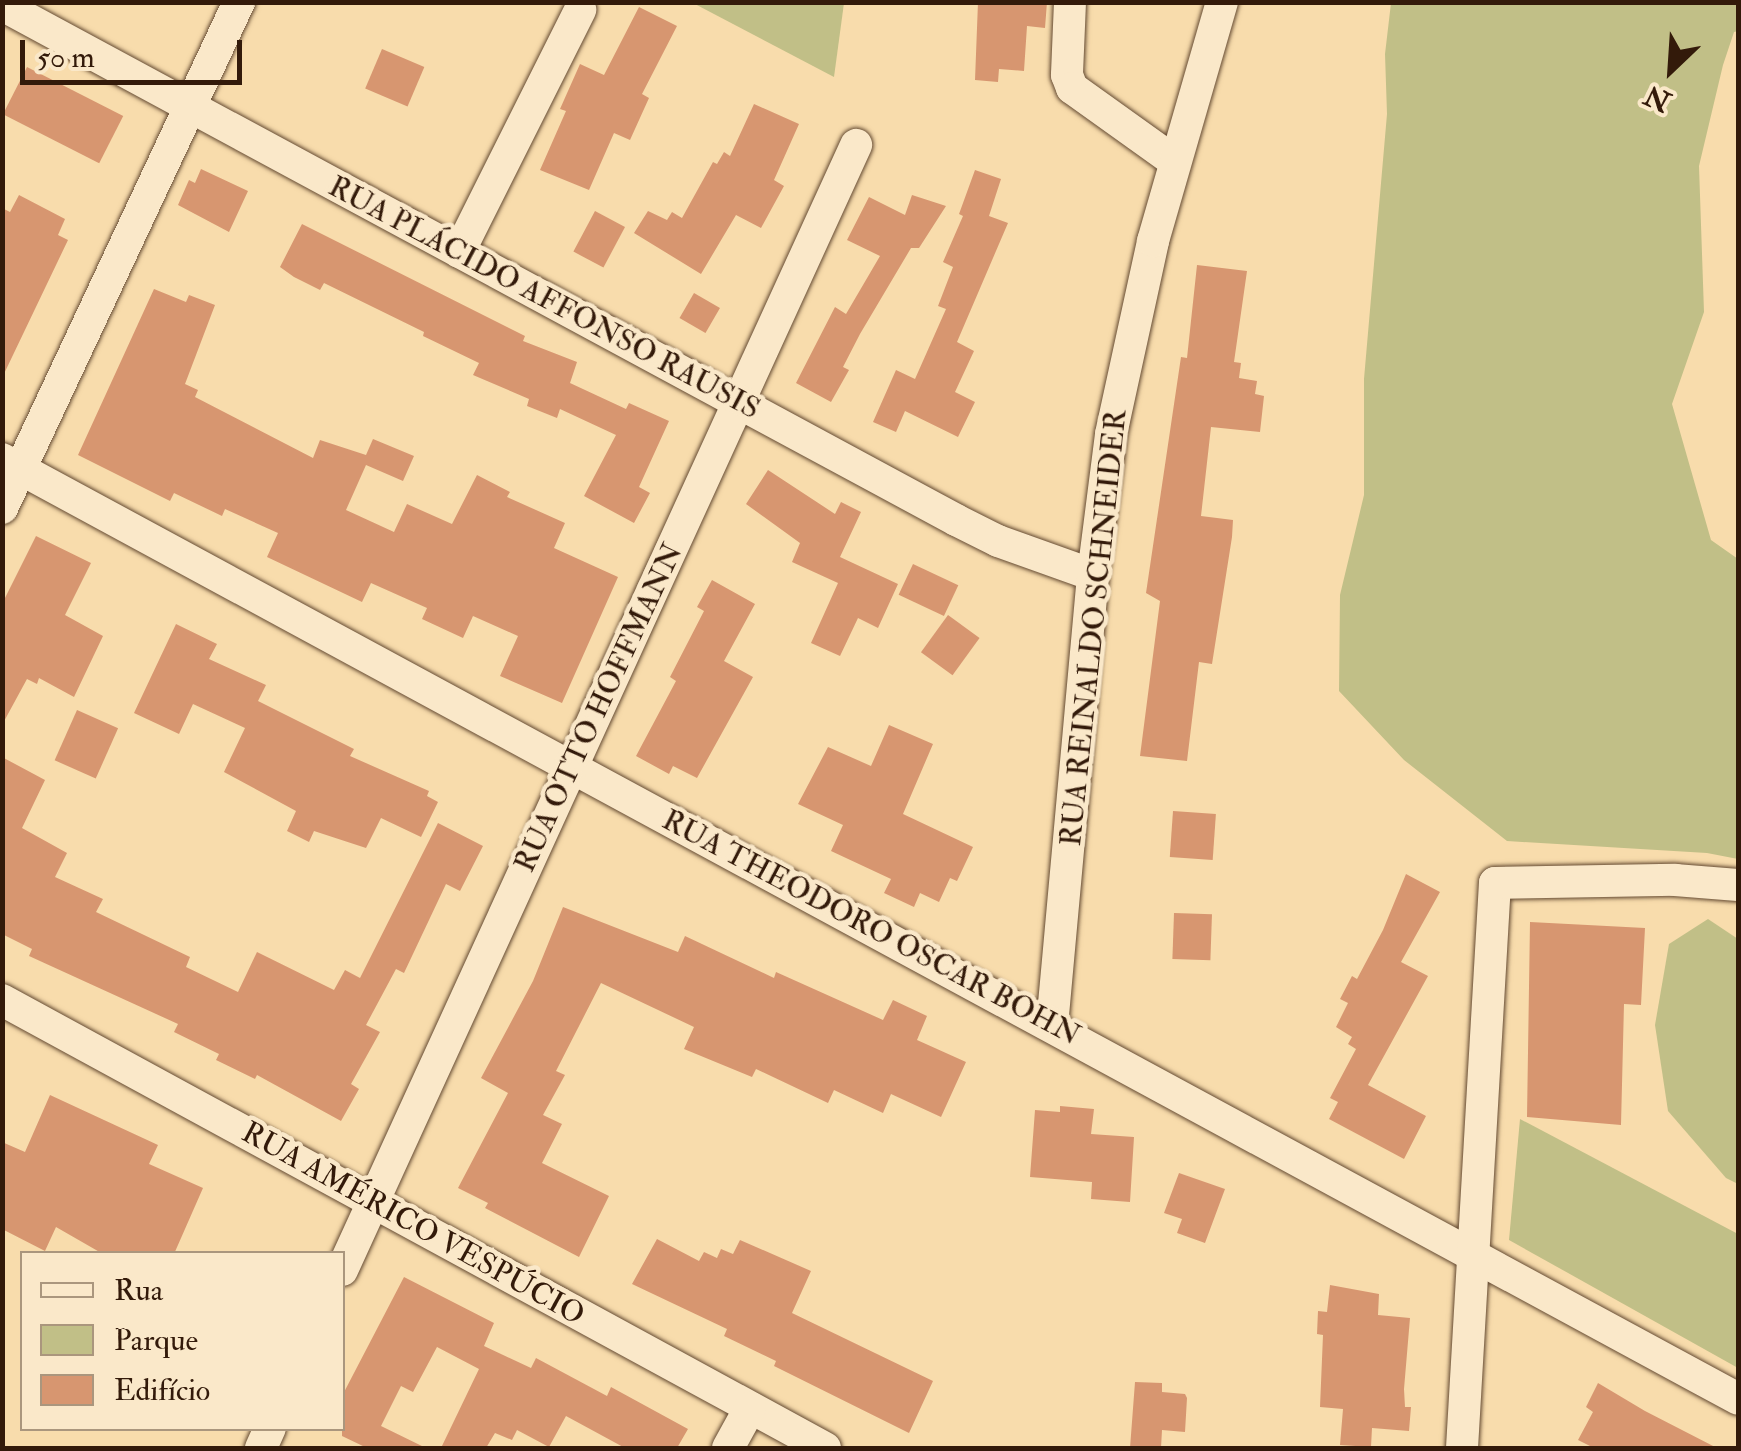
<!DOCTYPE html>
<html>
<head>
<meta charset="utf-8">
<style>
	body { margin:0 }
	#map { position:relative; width:1741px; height:1451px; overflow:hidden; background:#f8dcac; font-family:"IM FELL Double Pica",serif }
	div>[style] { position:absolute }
	.green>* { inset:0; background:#c1bf87 }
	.building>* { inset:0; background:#d79670; transform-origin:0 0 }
	.roads { filter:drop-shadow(0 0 2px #644a32) drop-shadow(0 0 2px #644a32) }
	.minor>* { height:32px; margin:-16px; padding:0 16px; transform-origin:16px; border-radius:16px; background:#fae8c9 }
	span { translate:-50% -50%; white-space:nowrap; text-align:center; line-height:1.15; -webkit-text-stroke:9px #fae8c9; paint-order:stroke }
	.street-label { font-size:30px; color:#331a0a }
	.frame { position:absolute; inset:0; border:5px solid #331a0a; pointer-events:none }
	.legend { position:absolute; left:20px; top:1251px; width:325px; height:180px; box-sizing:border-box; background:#fae8c9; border:2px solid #aa967d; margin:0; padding:12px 18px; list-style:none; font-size:30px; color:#331a0a }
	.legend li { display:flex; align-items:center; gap:20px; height:50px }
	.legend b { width:50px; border:2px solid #aa967d }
	.north { position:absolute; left:1621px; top:20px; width:100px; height:100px; -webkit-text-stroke:8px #fae8c9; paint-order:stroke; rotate:205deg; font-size:28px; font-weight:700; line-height:40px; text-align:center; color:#331a0a }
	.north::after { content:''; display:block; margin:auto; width:35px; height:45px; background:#331a0a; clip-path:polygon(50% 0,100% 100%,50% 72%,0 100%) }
	.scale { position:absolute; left:20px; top:40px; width:222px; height:45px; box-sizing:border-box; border:5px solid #331a0a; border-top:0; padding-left:12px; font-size:30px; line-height:35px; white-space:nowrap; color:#331a0a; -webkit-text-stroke:8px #fae8c9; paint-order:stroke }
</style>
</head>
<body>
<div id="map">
	<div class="green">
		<div style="clip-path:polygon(693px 3px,844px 3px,834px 77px)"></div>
		<div style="clip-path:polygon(1391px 3px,1738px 3px,1738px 31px,1734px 32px,1723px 65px,1699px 166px,1704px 312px,1672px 404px,1711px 540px,1738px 559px,1738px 859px,1707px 853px,1507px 841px,1404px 760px,1339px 691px,1340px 595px,1364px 495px,1364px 379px,1387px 114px,1385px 54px)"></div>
		<div style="clip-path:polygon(1708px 919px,1738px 939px,1738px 1184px,1726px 1178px,1668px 1111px,1655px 1025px,1669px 944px)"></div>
		<div style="clip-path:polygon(1520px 1119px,1738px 1234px,1738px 1368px,1509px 1240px)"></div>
	</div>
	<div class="building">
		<div style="clip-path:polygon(978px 2px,1047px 2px,1045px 28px,1027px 26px,1024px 71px,999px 69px,998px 82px,975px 80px)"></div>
		<div style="clip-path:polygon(639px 7px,677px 26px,642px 94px,649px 98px,630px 140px,614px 133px,589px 190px,540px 170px,566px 111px,560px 109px,580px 64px,604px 75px)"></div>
		<div style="left:382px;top:49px;width:46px;height:43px;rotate:23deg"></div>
		<div style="left:27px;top:67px;width:108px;height:53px;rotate:27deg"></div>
		<div style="clip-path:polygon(754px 104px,799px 124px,774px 180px,784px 186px,761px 228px,736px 215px,701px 274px,634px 233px,648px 211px,667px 220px,672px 212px,682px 218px,713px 162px,717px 164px,724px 152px,730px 156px)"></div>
		<div style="clip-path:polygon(201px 169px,248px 191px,229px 232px,178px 205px,189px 180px,195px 183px)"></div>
		<div style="clip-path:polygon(975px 170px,1001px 179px,989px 216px,1008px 223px,957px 342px,974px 351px,955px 392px,975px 402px,958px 437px,905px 411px,896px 432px,873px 422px,896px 370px,915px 379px,946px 309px,938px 306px,953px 267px,943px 262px,963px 216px,959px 214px)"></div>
		<div style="clip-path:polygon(19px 195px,65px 219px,58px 235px,68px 240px,2px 378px,2px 208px,10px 212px)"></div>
		<div style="clip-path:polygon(912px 195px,946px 206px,919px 248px,911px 248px,860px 334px,843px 367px,849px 370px,831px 402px,796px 383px,835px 307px,846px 314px,880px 256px,847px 240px,869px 197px,905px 215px)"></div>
		<div style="left:595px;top:211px;width:34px;height:46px;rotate:28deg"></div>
		<div style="clip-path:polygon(302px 224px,525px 336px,523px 341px,577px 362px,570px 383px,626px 409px,629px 403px,669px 421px,639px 487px,650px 493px,634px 523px,584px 496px,616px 435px,560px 409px,557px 418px,527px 406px,529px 399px,473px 375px,479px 363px,423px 336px,424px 332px,324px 283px,320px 290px,294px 277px,280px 267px)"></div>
		<div style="clip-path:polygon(1197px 265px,1247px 271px,1234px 362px,1241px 363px,1239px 378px,1257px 381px,1255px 394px,1264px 396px,1260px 432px,1211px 427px,1201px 516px,1233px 520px,1232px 537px,1212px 664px,1199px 662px,1187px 761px,1140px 756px,1160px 601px,1146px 593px,1181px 357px,1187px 358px)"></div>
		<div style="clip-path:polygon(154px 289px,186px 302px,189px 295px,215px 305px,185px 384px,198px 390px,195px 397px,313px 458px,320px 440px,366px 455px,373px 439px,414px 456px,403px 481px,366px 465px,346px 510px,394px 532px,407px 504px,452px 524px,477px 475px,510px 492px,507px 497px,565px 523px,554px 548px,618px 577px,562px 703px,500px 676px,518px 636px,473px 616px,463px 638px,422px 619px,427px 608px,371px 583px,362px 602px,267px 557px,278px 533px,225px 509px,222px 516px,174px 493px,170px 501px,78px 455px)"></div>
		<div style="left:694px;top:293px;width:30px;height:29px;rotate:30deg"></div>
		<div style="clip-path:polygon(768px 470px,835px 514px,841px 502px,861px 512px,840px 557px,898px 584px,878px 628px,858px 618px,840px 656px,811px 643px,838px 583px,792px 562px,800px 543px,746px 504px)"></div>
		<div style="clip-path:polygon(36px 536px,91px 563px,65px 615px,103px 636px,74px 697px,39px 678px,37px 684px,27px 679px,2px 725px,2px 604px)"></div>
		<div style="left:913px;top:564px;width:50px;height:34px;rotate:25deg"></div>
		<div style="clip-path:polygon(712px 580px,755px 604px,724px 661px,753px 677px,697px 778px,673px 766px,669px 774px,636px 756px,676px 681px,670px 677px,704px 611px,697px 607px)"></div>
		<div style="left:948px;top:615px;width:39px;height:46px;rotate:36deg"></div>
		<div style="clip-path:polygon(176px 624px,217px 644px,209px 659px,266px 685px,258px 701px,354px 749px,350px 756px,429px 791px,427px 796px,438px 802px,421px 837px,381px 818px,366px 848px,314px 831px,309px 842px,287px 831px,296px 811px,224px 772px,245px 728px,193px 704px,179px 734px,134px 713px)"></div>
		<div style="left:77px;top:710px;width:45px;height:55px;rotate:24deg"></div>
		<div style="clip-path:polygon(889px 725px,933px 744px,903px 814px,973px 847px,957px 881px,950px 878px,939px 902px,920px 893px,914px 907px,884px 893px,891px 879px,831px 851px,843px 825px,798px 804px,828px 747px,871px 766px)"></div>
		<div style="clip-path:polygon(2px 757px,45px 780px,22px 828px,67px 853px,55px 877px,103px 899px,96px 912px,190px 957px,186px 967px,238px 992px,257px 952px,334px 990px,345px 970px,360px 978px,438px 823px,483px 846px,460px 891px,446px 884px,404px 973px,396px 969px,366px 1025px,380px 1032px,351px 1084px,359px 1089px,341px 1121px,257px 1075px,255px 1079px,216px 1060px,219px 1054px,174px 1032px,178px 1024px,29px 956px,32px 949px,2px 934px)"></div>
		<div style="left:1173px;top:811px;width:43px;height:46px;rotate:4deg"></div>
		<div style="clip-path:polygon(1406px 874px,1440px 892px,1401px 962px,1428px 976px,1368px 1085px,1426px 1116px,1404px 1159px,1329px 1119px,1338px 1102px,1330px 1098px,1356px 1049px,1348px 1044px,1352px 1037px,1336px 1027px,1348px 1003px,1340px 999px,1352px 976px,1357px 979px,1383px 930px)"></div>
		<div style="clip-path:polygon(563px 907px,678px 952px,685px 936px,774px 978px,776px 972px,883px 1020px,893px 1000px,927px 1016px,917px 1040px,966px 1062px,941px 1117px,891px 1094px,883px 1113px,834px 1090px,828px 1103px,756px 1069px,752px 1077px,684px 1049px,694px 1027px,601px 983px,556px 1071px,565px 1075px,543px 1115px,562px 1124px,542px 1163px,609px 1196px,579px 1257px,485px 1208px,488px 1203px,458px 1188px,508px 1093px,481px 1078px,533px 981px)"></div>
		<div style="left:1174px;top:913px;width:38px;height:46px;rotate:2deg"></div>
		<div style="clip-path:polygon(1530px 922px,1645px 928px,1641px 1005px,1624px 1004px,1621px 1125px,1527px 1117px)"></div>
		<div style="clip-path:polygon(50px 1095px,158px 1145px,149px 1164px,203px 1188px,174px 1254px,103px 1254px,56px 1227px,45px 1251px,2px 1229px,2px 1142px,25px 1152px)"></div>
		<div style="clip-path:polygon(1060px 1106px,1094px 1109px,1091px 1134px,1134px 1137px,1130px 1202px,1091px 1199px,1092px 1182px,1030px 1177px,1035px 1110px,1060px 1112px)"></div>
		<div style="clip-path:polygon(1179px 1173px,1225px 1189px,1205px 1243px,1177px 1233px,1182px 1219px,1164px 1213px)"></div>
		<div style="clip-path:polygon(657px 1239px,699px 1261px,704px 1252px,717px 1258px,721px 1249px,733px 1254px,740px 1240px,811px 1271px,792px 1313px,933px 1381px,909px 1433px,774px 1366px,776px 1361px,724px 1336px,727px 1329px,632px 1284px)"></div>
		<div style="clip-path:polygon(404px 1277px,494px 1323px,484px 1346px,531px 1368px,536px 1358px,607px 1396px,611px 1387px,688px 1429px,677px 1448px,625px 1448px,566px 1416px,549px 1447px,517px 1430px,512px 1440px,495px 1433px,486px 1448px,441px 1448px,479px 1369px,437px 1347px,413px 1392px,401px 1386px,381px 1426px,426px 1448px,367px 1448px,342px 1436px,342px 1396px)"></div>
		<div style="clip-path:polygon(1330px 1285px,1379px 1294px,1378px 1315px,1410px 1318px,1404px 1389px,1405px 1407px,1411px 1407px,1409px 1431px,1372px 1428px,1371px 1447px,1340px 1445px,1343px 1409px,1320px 1407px,1323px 1335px,1317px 1334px,1318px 1311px,1327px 1312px)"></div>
		<div style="clip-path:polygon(1135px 1382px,1162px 1383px,1162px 1392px,1185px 1394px,1187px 1398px,1185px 1432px,1162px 1430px,1161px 1448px,1130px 1448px)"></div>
		<div style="clip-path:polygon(1598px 1383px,1645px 1411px,1717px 1448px,1594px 1448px,1578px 1440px,1593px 1412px,1586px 1407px)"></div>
	</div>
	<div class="roads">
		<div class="minor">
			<div style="left:1070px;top:2px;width:73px;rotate:92.4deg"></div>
			<div style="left:1067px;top:75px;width:14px;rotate:69deg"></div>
			<div style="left:1072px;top:88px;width:125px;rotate:35.6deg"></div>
			<div style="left:2px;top:5px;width:1084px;rotate:28.36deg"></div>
			<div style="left:956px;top:520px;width:47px;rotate:26.6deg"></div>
			<div style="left:998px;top:541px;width:101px;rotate:19.7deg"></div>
			<div style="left:459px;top:252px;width:271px;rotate:-63.4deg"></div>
			<div style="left:2px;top:459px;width:1974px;rotate:28.43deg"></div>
			<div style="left:2px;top:508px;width:559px;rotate:-64.9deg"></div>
			<div style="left:2px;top:1000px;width:937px;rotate:28.56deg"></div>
			<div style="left:1052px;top:1026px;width:453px;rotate:-84.8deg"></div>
			<div style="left:1093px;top:575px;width:142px;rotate:-82.7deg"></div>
			<div style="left:1111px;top:434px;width:198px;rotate:-77.7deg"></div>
			<div style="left:1153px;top:241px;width:249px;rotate:-73.9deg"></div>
			<div style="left:342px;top:1270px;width:1237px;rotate:-65.44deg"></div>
			<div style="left:261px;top:1448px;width:22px;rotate:-66deg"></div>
			<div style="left:728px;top:1448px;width:46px;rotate:-61.2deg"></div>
			<div style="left:1462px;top:1448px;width:566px;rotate:-86.66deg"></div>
			<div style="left:1495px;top:883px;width:180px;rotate:-1deg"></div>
			<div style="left:1675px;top:880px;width:63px;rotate:4.5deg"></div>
		</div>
	</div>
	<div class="street-label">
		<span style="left:544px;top:298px;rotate:28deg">RUA PLÁCIDO AFFONSO RAUSIS</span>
		<span style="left:1094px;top:628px;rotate:-84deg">RUA REINALDO SCHNEIDER</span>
		<span style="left:599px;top:708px;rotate:-65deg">RUA OTTO HOFFMANN</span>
		<span style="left:871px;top:928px;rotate:28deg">RUA THEODORO OSCAR BOHN</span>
		<span style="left:413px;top:1224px;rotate:29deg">RUA AMÉRICO VESPÚCIO</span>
	</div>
	<div class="frame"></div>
	<ul class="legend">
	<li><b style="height:12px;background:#fae8c9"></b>Rua</li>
	<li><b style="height:28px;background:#c1bf87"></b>Parque</li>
	<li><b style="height:28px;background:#d79670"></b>Edifício</li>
	</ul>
	<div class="north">N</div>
	<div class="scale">50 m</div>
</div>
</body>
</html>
